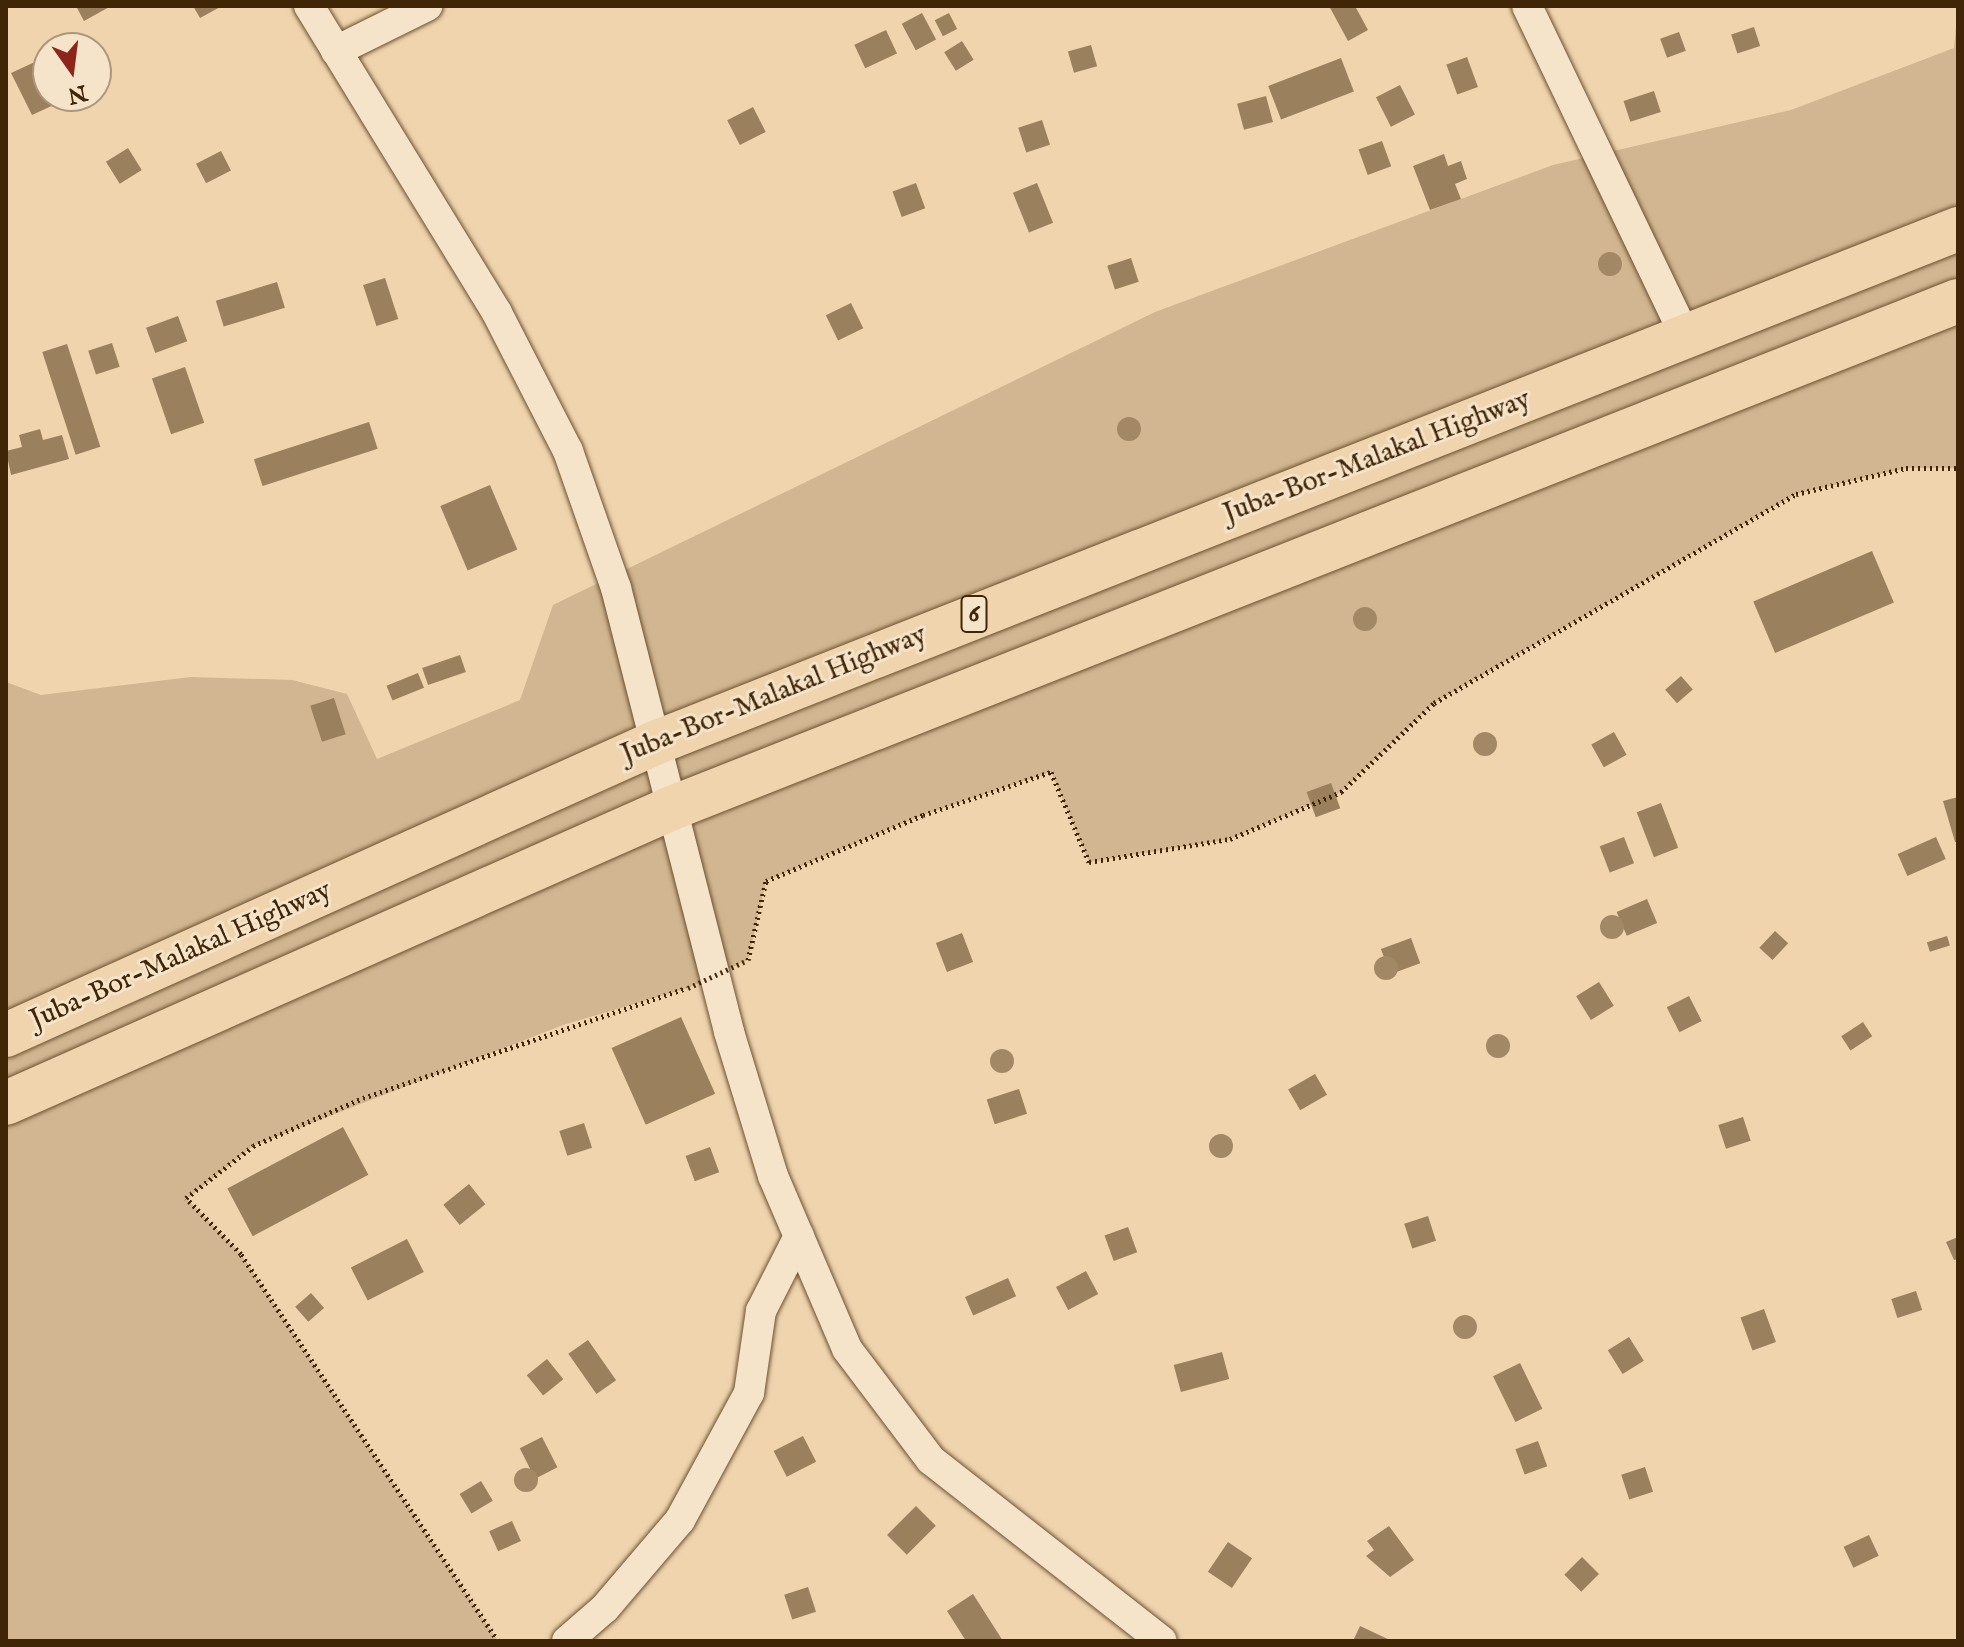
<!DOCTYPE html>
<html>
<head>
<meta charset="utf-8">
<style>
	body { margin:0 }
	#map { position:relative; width:1964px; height:1647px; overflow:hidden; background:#efd4ae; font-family:"IM FELL English",serif }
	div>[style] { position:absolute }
	.green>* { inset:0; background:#d1b691 }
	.building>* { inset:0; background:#9b805d; transform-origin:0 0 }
	.path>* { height:5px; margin-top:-2.5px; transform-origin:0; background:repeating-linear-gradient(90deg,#402506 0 2px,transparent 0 6px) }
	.roads { filter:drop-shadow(0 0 2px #6c5130) drop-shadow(0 0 2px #6c5130) }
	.minor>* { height:30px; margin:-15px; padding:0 15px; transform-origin:15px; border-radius:15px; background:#f5e3ca }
	.trunk>* { height:44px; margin:-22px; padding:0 22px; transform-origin:22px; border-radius:22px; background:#efd4ae }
	.path-bridge>* { height:5px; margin-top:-2.5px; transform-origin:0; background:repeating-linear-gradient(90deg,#402506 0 2px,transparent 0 6px) }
	.trees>* { width:24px; height:24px; margin:-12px; border-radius:50%; background:#a38865 }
	span { translate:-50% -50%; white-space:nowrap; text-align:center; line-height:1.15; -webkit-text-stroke:6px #f5e3ca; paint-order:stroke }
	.shield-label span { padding:2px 6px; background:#f5e3ca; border:2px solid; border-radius:6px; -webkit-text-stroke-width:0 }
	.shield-label { font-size:26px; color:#402506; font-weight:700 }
	.street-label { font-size:28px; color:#402506 }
	.frame { position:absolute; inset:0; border:8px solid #402506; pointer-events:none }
	.north { position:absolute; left:32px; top:32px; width:80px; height:80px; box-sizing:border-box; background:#f5e3ca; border:2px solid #ad977c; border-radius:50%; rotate:166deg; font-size:22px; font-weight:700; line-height:32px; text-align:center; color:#402506 }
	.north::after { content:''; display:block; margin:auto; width:28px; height:36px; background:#8f2418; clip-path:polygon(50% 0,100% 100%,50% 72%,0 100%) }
</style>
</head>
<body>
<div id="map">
	<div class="green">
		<div style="clip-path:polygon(1958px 6px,1958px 468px,1906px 468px,1796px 494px,1434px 703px,1341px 792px,1230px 839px,1089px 862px,1051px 772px,923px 815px,766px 881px,748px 960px,688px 988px,563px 1025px,253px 1146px,187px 1199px,241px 1254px,498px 1641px,6px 1641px,6px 682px,41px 695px,191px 677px,292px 680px,347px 694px,377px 759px,520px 700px,553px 605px,1155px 312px,1553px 165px,1791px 110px,1954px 48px)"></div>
	</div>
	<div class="building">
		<div style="clip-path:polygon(76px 6px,111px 6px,84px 21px)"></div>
		<div style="clip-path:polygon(193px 6px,222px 6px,200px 18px)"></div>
		<div style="clip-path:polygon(1329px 6px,1355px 6px,1368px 30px,1348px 41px)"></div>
		<div style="left:922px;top:13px;width:30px;height:23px;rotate:62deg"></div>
		<div style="left:949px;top:13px;width:18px;height:16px;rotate:63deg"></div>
		<div style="left:1754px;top:27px;width:20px;height:24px;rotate:72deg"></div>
		<div style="left:886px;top:30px;width:26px;height:35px;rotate:65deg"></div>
		<div style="left:1679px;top:32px;width:20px;height:20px;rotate:70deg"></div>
		<div style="left:962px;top:41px;width:22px;height:21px;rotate:58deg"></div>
		<div style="left:1091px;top:45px;width:22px;height:24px;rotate:74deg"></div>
		<div style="left:1467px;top:57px;width:32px;height:22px;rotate:70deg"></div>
		<div style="left:1341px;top:58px;width:36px;height:78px;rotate:69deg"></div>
		<div style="clip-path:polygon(37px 61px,48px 96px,58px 103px,32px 115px,11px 73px)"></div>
		<div style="left:1400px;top:85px;width:33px;height:27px;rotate:63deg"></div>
		<div style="left:1654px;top:91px;width:22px;height:32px;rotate:72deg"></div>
		<div style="left:1266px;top:96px;width:27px;height:30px;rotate:75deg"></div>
		<div style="left:753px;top:107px;width:28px;height:29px;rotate:63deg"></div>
		<div style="left:1042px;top:120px;width:26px;height:25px;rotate:72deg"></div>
		<div style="left:1382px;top:141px;width:27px;height:25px;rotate:70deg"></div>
		<div style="left:128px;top:148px;width:26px;height:26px;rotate:58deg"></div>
		<div style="left:221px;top:151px;width:22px;height:28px;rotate:63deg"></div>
		<div style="clip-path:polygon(1444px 154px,1448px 166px,1461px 161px,1467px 179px,1455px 184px,1461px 199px,1430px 210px,1413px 166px)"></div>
		<div style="left:916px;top:183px;width:27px;height:25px;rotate:70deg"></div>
		<div style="left:1037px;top:183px;width:43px;height:26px;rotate:68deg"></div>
		<div style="left:1131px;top:258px;width:25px;height:25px;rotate:72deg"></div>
		<div style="left:385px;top:278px;width:43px;height:23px;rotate:72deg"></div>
		<div style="left:277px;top:282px;width:27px;height:64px;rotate:73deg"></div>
		<div style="left:851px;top:303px;width:28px;height:28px;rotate:64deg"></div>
		<div style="left:178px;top:316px;width:27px;height:34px;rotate:70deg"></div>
		<div style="left:112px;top:343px;width:25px;height:25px;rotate:72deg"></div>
		<div style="left:67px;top:344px;width:108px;height:26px;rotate:72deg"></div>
		<div style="left:185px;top:367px;width:59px;height:35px;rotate:71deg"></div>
		<div style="left:369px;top:422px;width:28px;height:121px;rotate:72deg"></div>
		<div style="clip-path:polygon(40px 429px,43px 440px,62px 435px,69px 459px,11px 475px,6px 451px,22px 447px,19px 435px)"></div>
		<div style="left:490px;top:485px;width:70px;height:54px;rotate:67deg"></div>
		<div style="left:1872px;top:551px;width:56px;height:129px;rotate:67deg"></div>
		<div style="left:460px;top:655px;width:18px;height:40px;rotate:71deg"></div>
		<div style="left:418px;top:673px;width:16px;height:34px;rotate:68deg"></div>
		<div style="left:1681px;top:676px;width:18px;height:21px;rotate:49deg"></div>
		<div style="left:334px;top:698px;width:38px;height:25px;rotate:72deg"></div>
		<div style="left:1614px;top:732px;width:26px;height:26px;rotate:61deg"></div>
		<div style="left:1331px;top:783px;width:27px;height:26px;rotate:70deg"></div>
		<div style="clip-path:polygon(1958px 797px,1958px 842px,1955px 842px,1943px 801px)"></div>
		<div style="left:1661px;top:803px;width:48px;height:26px;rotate:69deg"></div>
		<div style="left:1624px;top:837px;width:28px;height:26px;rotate:69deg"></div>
		<div style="left:1936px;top:837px;width:24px;height:42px;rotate:66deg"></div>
		<div style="left:1647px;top:899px;width:26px;height:33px;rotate:67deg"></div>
		<div style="left:1775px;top:931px;width:18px;height:23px;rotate:43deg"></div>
		<div style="left:962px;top:933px;width:31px;height:28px;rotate:69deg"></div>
		<div style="left:1947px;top:936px;width:10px;height:21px;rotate:73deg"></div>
		<div style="left:1411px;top:938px;width:27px;height:32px;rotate:70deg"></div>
		<div style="left:1599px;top:982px;width:28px;height:27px;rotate:58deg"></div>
		<div style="left:1689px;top:996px;width:28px;height:25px;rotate:63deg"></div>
		<div style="left:681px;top:1017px;width:84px;height:76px;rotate:66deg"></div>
		<div style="left:1863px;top:1022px;width:17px;height:26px;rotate:57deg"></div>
		<div style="left:1315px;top:1074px;width:24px;height:31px;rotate:60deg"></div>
		<div style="left:1019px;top:1089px;width:26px;height:34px;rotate:72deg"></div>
		<div style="left:1743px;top:1117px;width:25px;height:26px;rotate:72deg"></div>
		<div style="left:584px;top:1123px;width:26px;height:26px;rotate:72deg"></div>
		<div style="left:343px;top:1127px;width:54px;height:131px;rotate:62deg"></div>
		<div style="left:710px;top:1147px;width:27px;height:26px;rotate:70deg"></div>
		<div style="left:469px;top:1184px;width:26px;height:33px;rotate:51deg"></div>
		<div style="left:1428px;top:1216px;width:26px;height:25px;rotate:72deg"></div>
		<div style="left:1128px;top:1227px;width:27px;height:25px;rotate:70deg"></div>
		<div style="clip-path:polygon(1958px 1237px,1958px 1259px,1954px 1260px,1946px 1242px)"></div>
		<div style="left:407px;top:1239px;width:37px;height:63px;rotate:63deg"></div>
		<div style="left:1086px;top:1271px;width:26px;height:34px;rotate:62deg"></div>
		<div style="left:1008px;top:1278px;width:20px;height:47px;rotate:66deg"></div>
		<div style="left:1916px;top:1291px;width:20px;height:26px;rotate:72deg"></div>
		<div style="left:311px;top:1293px;width:20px;height:21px;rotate:49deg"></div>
		<div style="left:1764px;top:1309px;width:35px;height:25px;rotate:70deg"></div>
		<div style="left:1629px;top:1337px;width:28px;height:25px;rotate:58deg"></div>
		<div style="left:588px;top:1340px;width:49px;height:24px;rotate:55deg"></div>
		<div style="left:1222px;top:1352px;width:28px;height:50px;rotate:75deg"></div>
		<div style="left:547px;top:1359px;width:26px;height:26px;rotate:51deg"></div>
		<div style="left:1520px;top:1363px;width:51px;height:30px;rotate:64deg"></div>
		<div style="left:803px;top:1436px;width:29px;height:33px;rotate:63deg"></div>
		<div style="left:542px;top:1437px;width:34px;height:25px;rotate:63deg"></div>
		<div style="left:1538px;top:1441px;width:27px;height:24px;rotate:70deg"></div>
		<div style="left:1645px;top:1467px;width:26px;height:25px;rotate:72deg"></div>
		<div style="left:481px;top:1481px;width:23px;height:25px;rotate:59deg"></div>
		<div style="left:916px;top:1506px;width:28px;height:41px;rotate:45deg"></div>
		<div style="left:512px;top:1521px;width:22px;height:25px;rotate:66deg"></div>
		<div style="clip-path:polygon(1389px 1526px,1414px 1560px,1390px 1577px,1366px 1556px,1374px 1550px,1367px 1541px)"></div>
		<div style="left:1869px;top:1535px;width:23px;height:28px;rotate:65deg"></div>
		<div style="left:1228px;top:1542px;width:29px;height:36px;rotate:34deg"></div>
		<div style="left:1582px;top:1557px;width:24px;height:25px;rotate:45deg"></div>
		<div style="left:808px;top:1587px;width:26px;height:25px;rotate:72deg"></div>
		<div style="clip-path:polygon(973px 1594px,1003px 1641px,966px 1641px,947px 1611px)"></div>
		<div style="clip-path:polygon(1360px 1626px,1392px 1641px,1353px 1641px)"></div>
	</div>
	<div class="path">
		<div style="left:748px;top:960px;width:81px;rotate:-77.2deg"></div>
		<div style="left:766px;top:881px;width:170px;rotate:-22.8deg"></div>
		<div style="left:923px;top:815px;width:135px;rotate:-18.6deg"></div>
		<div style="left:1051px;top:772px;width:98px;rotate:67.1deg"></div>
		<div style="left:1089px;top:862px;width:143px;rotate:-9.3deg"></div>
		<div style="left:1230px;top:839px;width:121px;rotate:-22.9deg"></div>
		<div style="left:1341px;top:792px;width:129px;rotate:-43.7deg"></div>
		<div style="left:1434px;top:703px;width:418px;rotate:-30deg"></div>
		<div style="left:1796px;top:494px;width:113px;rotate:-13.3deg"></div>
		<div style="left:1906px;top:468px;width:52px"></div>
		<div style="left:498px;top:1641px;width:465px;rotate:-123.6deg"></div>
		<div style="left:241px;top:1254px;width:78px;rotate:-134.5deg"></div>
		<div style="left:186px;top:1198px;width:85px;rotate:-37.8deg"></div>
		<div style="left:253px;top:1146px;width:120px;rotate:-23.6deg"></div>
		<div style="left:363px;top:1098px;width:342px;rotate:-18.8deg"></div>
	</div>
	<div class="roads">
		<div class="minor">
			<div style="left:309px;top:6px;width:360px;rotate:58.5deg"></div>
			<div style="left:497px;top:313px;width:155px;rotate:62.8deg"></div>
			<div style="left:568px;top:451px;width:145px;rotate:70.7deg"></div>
			<div style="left:616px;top:588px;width:458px;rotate:75.7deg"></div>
			<div style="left:729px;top:1032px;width:151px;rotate:73deg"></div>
			<div style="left:773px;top:1176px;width:188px;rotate:66.8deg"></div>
			<div style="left:847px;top:1349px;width:139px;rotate:52.9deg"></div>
			<div style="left:931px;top:1460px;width:293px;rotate:38.1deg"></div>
			<div style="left:1527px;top:6px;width:366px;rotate:64.4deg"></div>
			<div style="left:336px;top:51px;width:102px;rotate:-26.3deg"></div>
			<div style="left:567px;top:1641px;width:50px;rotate:-41deg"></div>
			<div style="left:605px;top:1608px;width:116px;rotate:-49.6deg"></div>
			<div style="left:680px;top:1520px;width:145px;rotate:-61.5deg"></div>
			<div style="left:749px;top:1393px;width:83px;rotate:-81.7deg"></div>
			<div style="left:761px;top:1311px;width:84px;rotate:-63.1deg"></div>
		</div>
		<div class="trunk">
			<div style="left:6px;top:1035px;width:712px;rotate:-24.22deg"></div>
			<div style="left:655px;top:743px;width:1401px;rotate:-21.53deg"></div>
			<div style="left:6px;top:1103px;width:728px;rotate:-23.89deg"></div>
			<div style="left:672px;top:808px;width:1382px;rotate:-21.52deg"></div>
		</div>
	</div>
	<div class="path-bridge">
		<div style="left:688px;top:988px;width:66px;rotate:-25deg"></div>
	</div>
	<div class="trees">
		<div style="left:1610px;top:264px"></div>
		<div style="left:1129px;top:429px"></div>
		<div style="left:1365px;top:619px"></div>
		<div style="left:1485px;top:744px"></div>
		<div style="left:1612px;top:927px"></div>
		<div style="left:1386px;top:968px"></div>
		<div style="left:1498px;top:1046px"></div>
		<div style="left:1002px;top:1061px"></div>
		<div style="left:1221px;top:1146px"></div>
		<div style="left:1465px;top:1327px"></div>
		<div style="left:526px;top:1480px"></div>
	</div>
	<div class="shield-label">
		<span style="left:974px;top:614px">6</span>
	</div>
	<div class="street-label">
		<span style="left:1377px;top:457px;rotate:-21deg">Juba-Bor-Malakal Highway</span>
		<span style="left:774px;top:695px;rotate:-22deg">Juba-Bor-Malakal Highway</span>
		<span style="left:181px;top:956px;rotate:-24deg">Juba-Bor-Malakal Highway</span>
	</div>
	<div class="frame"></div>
	<div class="north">N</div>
</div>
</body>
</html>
